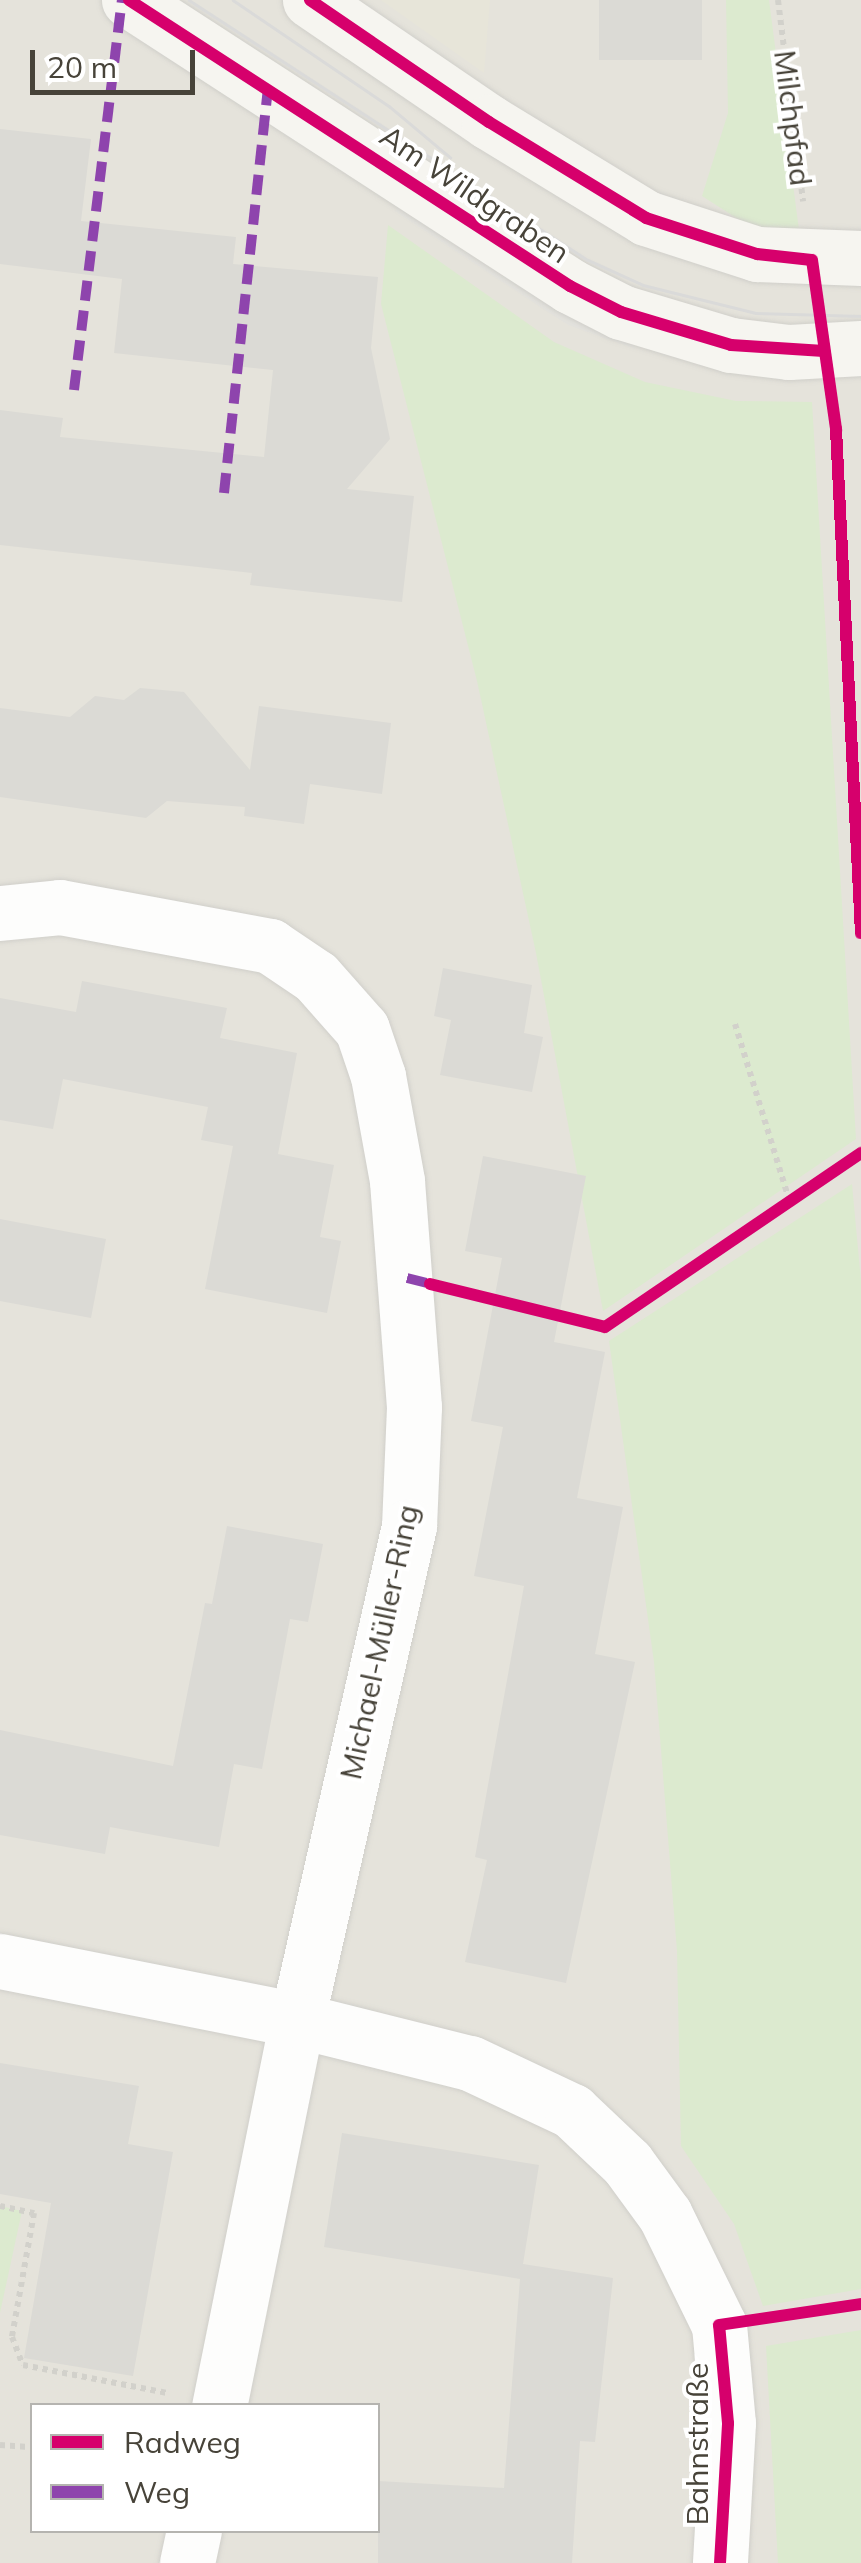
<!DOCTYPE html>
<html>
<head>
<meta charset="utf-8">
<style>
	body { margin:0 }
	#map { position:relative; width:861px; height:2563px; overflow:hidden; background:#f2f1ec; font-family:Mulish,sans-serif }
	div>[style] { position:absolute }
	.residential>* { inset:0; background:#e5e3db }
	.education>* { inset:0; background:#e7e5d9 }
	.green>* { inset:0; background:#dceacf }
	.parking>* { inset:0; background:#e3e2dd }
	.building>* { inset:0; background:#dbdad5; transform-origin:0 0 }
	.path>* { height:6px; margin-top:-3px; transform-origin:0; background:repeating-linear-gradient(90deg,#d2d1cb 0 5px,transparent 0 10px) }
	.roads { filter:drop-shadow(0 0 2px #d0cfca) drop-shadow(0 0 2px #d0cfca) }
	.street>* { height:55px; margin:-27.5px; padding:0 27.5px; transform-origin:27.5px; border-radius:27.5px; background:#fdfdfc }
	.secondary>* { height:55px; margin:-27.5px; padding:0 27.5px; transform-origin:27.5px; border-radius:27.5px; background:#f6f5f0 }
	.tram>* { height:2.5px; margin:-1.25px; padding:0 1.25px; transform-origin:1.25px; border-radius:1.25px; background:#dadad9 }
	.quiet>* { height:10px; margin-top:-5px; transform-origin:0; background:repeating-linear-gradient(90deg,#8e44ad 0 20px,transparent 0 30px) }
	.cycleway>* { height:12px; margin:-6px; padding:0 6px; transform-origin:6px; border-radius:6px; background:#d6006c }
	span { translate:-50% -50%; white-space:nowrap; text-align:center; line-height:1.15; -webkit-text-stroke:8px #fff; paint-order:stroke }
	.street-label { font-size:30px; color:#474339 }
	.legend { position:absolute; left:30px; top:2403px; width:350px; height:130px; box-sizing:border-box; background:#fff; border:2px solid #b5b4b0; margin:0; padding:12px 18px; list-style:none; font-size:30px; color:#474339 }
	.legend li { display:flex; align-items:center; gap:20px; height:50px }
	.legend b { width:50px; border:2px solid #b5b4b0 }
	.scale { position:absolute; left:30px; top:50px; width:165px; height:45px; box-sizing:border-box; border:5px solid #474339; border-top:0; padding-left:12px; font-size:30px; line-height:35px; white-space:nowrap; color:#474339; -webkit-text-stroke:8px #fff; paint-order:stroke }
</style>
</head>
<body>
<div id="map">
	<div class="residential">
		<div style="clip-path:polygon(evenodd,0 0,861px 0,861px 2563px,0 2563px,0 0,32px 2406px,378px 2406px,378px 2530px,32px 2530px,32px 2406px)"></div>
	</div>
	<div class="education">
		<div style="clip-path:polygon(381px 0,490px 0,484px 73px)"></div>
	</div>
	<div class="green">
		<div style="clip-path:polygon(726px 0,769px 0,800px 238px,744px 223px,702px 196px,728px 113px)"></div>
		<div style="clip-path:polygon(388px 225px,554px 342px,645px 382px,736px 401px,812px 402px,856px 1139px,603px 1311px,536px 953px,477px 681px,381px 304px)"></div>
		<div style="clip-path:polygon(852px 1184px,861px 1281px,861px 2289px,763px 2306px,734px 2224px,681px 2146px,677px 1951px,654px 1662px,609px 1341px)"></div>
		<div style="clip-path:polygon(0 2206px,22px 2211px,0 2313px)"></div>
		<div style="clip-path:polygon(861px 2330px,861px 2563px,778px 2563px,766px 2346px)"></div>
	</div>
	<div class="parking">
		<div style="clip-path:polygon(403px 198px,616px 326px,636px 349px,568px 325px,395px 211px)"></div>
	</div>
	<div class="building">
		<div style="left:599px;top:0;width:103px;height:60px"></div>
		<div style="clip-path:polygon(0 129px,91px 139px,81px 221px,236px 237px,233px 264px,378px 277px,371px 348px,390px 439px,347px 489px,414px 496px,402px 602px,250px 585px,252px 573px,0 545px,0 410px,63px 418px,60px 437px,264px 457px,273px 370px,114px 353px,122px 279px,0 264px)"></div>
		<div style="clip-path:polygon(140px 688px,184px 692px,250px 770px,259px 706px,391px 723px,382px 794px,310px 784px,304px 824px,244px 816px,245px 807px,167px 801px,146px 818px,0 797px,0 708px,70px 717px,95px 696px,124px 700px)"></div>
		<div style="clip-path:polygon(443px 968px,532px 985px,524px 1033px,543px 1037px,532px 1092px,440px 1075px,451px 1020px,434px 1016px)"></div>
		<div style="clip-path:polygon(82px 981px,227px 1008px,220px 1038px,297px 1053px,278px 1154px,334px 1165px,320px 1237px,341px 1241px,327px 1313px,205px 1289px,233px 1146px,201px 1140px,208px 1107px,63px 1079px,53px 1129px,0 1120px,0 998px,76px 1012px)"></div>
		<div style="clip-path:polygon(483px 1156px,586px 1176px,554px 1342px,605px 1352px,577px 1498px,623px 1507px,595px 1654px,635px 1662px,566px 1983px,465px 1962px,487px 1860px,475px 1857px,524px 1586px,474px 1576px,503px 1427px,471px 1421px,502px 1258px,465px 1251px)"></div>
		<div style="clip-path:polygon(0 1219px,106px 1239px,91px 1318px,0 1301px)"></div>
		<div style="clip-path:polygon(227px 1526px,323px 1544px,308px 1622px,290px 1619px,262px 1769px,234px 1764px,219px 1847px,110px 1827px,105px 1854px,0 1835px,0 1730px,173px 1766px,205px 1603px,212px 1604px)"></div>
		<div style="clip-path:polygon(0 2063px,139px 2086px,128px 2144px,173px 2152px,133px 2376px,24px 2358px,51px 2203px,0 2194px)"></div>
		<div style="clip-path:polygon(342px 2133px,539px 2165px,523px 2264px,613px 2278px,595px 2442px,580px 2441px,572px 2563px,378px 2563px,378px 2481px,504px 2488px,520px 2279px,324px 2247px)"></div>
	</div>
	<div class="path">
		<div style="left:778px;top:0;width:203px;rotate:82.9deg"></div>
		<div style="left:735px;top:1024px;width:187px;rotate:72.9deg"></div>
		<div style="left:0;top:2206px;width:35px;rotate:12deg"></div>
		<div style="left:34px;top:2213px;width:126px;rotate:100.1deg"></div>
		<div style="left:12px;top:2337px;width:30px;rotate:69deg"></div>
		<div style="left:23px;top:2365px;width:147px;rotate:11deg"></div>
		<div style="left:0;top:2445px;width:32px;rotate:4deg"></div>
	</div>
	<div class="roads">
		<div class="street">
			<div style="left:0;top:913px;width:60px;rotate:-5.7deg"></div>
			<div style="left:60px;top:907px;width:214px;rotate:10.5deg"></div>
			<div style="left:270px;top:946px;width:55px;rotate:34deg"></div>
			<div style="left:316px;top:977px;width:69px;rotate:48.5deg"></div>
			<div style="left:362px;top:1029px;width:50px;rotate:71.2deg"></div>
			<div style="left:378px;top:1076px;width:107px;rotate:79.7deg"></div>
			<div style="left:397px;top:1181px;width:227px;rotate:85.7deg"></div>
			<div style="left:414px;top:1407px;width:119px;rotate:92.4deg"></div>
			<div style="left:409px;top:1526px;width:507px;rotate:102.77deg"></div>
			<div style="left:297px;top:2020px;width:394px;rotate:101.4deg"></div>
			<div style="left:0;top:1961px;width:303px;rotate:11.2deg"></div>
			<div style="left:297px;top:2020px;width:178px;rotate:14deg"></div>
			<div style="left:470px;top:2063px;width:113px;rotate:25.2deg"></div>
			<div style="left:572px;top:2111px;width:76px;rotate:43.4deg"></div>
			<div style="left:627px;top:2163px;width:64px;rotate:53.8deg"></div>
			<div style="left:665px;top:2215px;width:123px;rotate:63.9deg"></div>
			<div style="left:719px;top:2325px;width:98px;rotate:84.8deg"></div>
			<div style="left:728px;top:2423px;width:140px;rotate:93.3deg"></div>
			<div style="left:187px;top:2563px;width:34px;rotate:-78deg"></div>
		</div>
		<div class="secondary">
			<div style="left:129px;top:0;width:526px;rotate:32.96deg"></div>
			<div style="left:570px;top:286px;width:57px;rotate:27deg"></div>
			<div style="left:621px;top:312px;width:115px;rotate:16.7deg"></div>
			<div style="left:731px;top:345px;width:58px;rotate:6.9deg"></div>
			<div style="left:789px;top:352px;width:72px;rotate:-3.2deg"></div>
			<div style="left:310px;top:0;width:217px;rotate:34.3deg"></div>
			<div style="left:489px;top:122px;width:184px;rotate:31.4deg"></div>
			<div style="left:646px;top:218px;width:117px;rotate:18deg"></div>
			<div style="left:757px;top:254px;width:104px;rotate:2.2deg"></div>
		</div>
	</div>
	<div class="tram">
		<div style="left:189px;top:0;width:476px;rotate:33.1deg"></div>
		<div style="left:588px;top:260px;width:60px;rotate:24.4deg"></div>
		<div style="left:643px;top:285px;width:116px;rotate:13.9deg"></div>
		<div style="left:756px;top:313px;width:105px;rotate:1.6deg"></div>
		<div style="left:233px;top:0;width:189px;rotate:34.2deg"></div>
		<div style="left:389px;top:106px;width:80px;rotate:39.9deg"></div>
	</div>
	<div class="quiet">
		<div style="left:74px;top:390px;width:393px;rotate:-83deg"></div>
		<div style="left:224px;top:493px;width:407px;rotate:-83.8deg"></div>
		<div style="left:407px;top:1278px;width:33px;rotate:14deg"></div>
	</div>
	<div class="cycleway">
		<div style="left:129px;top:0;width:526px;rotate:32.96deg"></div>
		<div style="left:570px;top:286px;width:57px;rotate:27deg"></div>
		<div style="left:621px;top:312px;width:115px;rotate:16.7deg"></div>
		<div style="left:731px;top:345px;width:93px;rotate:3.7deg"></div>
		<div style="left:310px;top:0;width:217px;rotate:34.3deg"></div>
		<div style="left:489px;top:122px;width:184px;rotate:31.4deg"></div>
		<div style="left:646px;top:218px;width:117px;rotate:18deg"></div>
		<div style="left:757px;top:254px;width:55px;rotate:6.2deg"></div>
		<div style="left:812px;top:260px;width:171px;rotate:81.9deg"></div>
		<div style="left:836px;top:429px;width:505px;rotate:87.16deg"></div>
		<div style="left:430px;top:1284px;width:180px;rotate:13.8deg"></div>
		<div style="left:605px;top:1327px;width:310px;rotate:-34.2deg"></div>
		<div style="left:720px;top:2563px;width:140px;rotate:-86.7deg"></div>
		<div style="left:728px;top:2423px;width:98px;rotate:-95.2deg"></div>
		<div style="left:719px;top:2325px;width:144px;rotate:-8.4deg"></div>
	</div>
	<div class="street-label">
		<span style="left:793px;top:118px;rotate:83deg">Milchpfad</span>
		<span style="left:475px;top:194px;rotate:34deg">Am Wildgraben</span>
		<span style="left:379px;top:1642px;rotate:-78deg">Michael-Müller-Ring</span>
		<span style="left:697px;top:2444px;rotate:-90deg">Bahnstraße</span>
	</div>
	<ul class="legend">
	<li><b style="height:12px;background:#d6006c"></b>Radweg</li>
	<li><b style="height:12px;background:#8e44ad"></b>Weg</li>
	</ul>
	<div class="scale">20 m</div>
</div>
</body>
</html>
